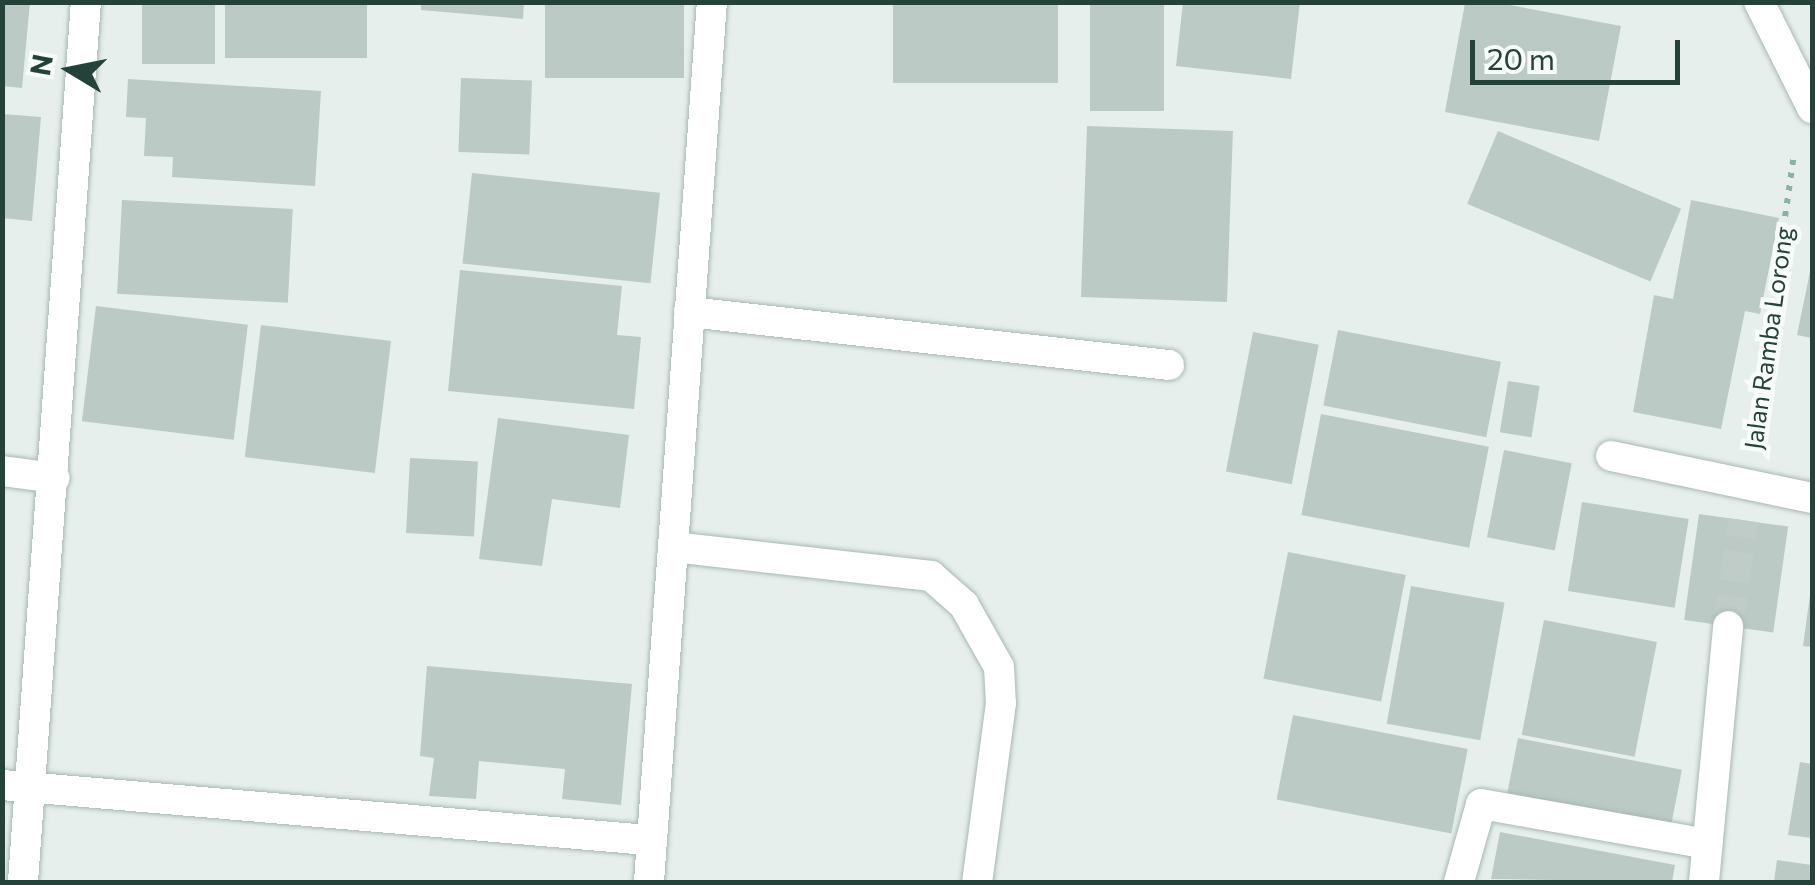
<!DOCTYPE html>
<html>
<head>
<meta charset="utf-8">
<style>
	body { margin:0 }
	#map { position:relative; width:1815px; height:885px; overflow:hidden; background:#e6efeb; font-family:Commissioner,sans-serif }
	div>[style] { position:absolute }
	.building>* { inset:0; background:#bbcac4; transform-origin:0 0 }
	.minor-tunnel>* { height:30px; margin-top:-15px; transform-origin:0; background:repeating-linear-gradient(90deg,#bfccc8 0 30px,transparent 0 45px) }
	.path>* { height:6px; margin-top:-3px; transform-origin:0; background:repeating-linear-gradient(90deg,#86b3a5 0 5px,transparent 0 13px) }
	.roads { filter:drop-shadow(0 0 2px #a8b8b2) drop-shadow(0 0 2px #a8b8b2) }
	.minor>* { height:30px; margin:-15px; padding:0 15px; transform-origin:15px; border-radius:15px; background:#fff }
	span { translate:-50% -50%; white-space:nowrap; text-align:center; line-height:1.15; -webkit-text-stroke:9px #f7fbf9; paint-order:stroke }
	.street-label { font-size:25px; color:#24423a }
	.frame { position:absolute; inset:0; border:5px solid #24423a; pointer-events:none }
	.north { position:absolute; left:20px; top:20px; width:100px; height:100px; -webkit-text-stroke:8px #f7fbf9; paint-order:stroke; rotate:280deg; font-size:28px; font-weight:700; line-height:40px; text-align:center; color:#24423a }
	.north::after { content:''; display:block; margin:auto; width:35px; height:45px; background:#24423a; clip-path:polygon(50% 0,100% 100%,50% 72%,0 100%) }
	.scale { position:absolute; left:1470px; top:40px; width:210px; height:45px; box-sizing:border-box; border:5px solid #24423a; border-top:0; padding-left:12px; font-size:30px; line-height:35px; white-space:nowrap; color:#24423a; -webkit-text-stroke:8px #f7fbf9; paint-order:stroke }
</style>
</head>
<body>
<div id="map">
	<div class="building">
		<div style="clip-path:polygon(2px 2px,30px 2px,22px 88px,2px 86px)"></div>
		<div style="left:142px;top:2px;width:73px;height:62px"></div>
		<div style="left:225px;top:2px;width:142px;height:56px"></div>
		<div style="clip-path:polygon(421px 2px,524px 2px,523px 19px,421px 10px)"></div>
		<div style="left:545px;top:2px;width:139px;height:76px"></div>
		<div style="left:893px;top:2px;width:165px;height:81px"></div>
		<div style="left:1090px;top:2px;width:74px;height:109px"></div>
		<div style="clip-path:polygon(1183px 2px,1300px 2px,1291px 79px,1176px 66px)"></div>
		<div style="clip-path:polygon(1465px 3px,1499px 3px,1621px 26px,1599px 141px,1445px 112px)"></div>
		<div style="left:461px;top:78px;width:71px;height:74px;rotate:2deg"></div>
		<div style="clip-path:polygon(128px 79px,321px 91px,315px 186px,172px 177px,173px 157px,144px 156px,146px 118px,126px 117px)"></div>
		<div style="clip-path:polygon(2px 114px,41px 117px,32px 221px,2px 218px)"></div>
		<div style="left:1087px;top:126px;width:146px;height:171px;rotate:2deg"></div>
		<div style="left:1498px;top:131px;width:199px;height:79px;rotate:23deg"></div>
		<div style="left:472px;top:173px;width:189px;height:91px;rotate:6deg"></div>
		<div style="left:122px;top:200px;width:171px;height:94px;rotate:3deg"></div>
		<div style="clip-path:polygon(1691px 200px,1779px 218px,1760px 314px,1745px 311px,1721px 429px,1633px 412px,1654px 295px,1673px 299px)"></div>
		<div style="clip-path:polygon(1812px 262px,1812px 338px,1797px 335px)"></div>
		<div style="clip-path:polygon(460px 270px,622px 286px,617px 335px,641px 337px,634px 409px,448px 391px)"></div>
		<div style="left:96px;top:306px;width:153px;height:116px;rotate:7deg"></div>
		<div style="left:261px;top:325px;width:131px;height:133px;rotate:7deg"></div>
		<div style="left:1338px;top:330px;width:166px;height:77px;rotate:11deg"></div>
		<div style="left:1253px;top:332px;width:67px;height:142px;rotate:11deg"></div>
		<div style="left:1508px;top:381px;width:32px;height:52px;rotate:9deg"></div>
		<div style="left:1321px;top:414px;width:171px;height:103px;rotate:11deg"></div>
		<div style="clip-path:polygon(498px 418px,629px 435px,620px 508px,552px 499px,542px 566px,479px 559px)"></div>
		<div style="left:1504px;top:450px;width:69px;height:89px;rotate:11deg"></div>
		<div style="left:410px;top:458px;width:68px;height:75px;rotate:3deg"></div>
		<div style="left:1582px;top:502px;width:108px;height:90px;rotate:9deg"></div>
		<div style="left:1699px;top:514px;width:90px;height:107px;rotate:8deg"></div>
		<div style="left:1288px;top:552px;width:120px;height:129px;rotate:11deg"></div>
		<div style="left:1411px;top:586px;width:95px;height:140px;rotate:10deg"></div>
		<div style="clip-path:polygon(1810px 595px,1812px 595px,1812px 647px,1803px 646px)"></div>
		<div style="left:1544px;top:620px;width:115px;height:117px;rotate:11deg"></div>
		<div style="clip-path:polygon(427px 666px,632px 684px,621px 805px,562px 799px,565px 769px,479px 761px,476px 799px,429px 796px,434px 758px,420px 756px)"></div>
		<div style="left:1293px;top:715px;width:178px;height:86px;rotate:11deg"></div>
		<div style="left:1518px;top:738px;width:167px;height:57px;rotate:11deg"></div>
		<div style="clip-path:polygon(1800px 762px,1812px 764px,1812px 838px,1788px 835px)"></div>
		<div style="clip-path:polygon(1500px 832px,1675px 865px,1672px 882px,1491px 879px)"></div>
		<div style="clip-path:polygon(1777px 860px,1812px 865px,1812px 882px,1774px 882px)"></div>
	</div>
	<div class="minor-tunnel">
		<div style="left:1728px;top:626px;width:107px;rotate:-81.9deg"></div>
	</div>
	<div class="path">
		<div style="left:1754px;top:435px;width:283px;rotate:-81.9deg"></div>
	</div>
	<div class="roads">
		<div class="minor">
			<div style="left:1759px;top:2px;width:119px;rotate:63.4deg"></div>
			<div style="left:689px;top:312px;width:483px;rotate:6.3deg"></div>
			<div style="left:1611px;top:456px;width:205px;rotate:11.8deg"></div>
			<div style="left:2px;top:471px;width:53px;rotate:7.5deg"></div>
			<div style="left:673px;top:547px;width:260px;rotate:6.4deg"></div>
			<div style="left:931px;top:576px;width:44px;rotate:41.3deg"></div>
			<div style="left:964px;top:605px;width:71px;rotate:60.6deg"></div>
			<div style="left:999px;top:667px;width:36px;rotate:87deg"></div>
			<div style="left:1001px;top:703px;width:181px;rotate:97.6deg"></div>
			<div style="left:2px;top:785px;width:648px;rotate:4.87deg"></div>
			<div style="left:23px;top:882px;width:882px;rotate:-85.91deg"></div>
			<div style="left:649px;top:882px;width:882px;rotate:-85.91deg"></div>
			<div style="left:1459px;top:882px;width:81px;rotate:-74.2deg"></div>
			<div style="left:1481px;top:804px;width:230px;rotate:10deg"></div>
			<div style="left:1704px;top:882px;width:257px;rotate:-84.6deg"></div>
		</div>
	</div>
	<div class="street-label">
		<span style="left:1768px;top:338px;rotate:-82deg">Jalan Ramba Lorong</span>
	</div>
	<div class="frame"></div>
	<div class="north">N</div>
	<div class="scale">20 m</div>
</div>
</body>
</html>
